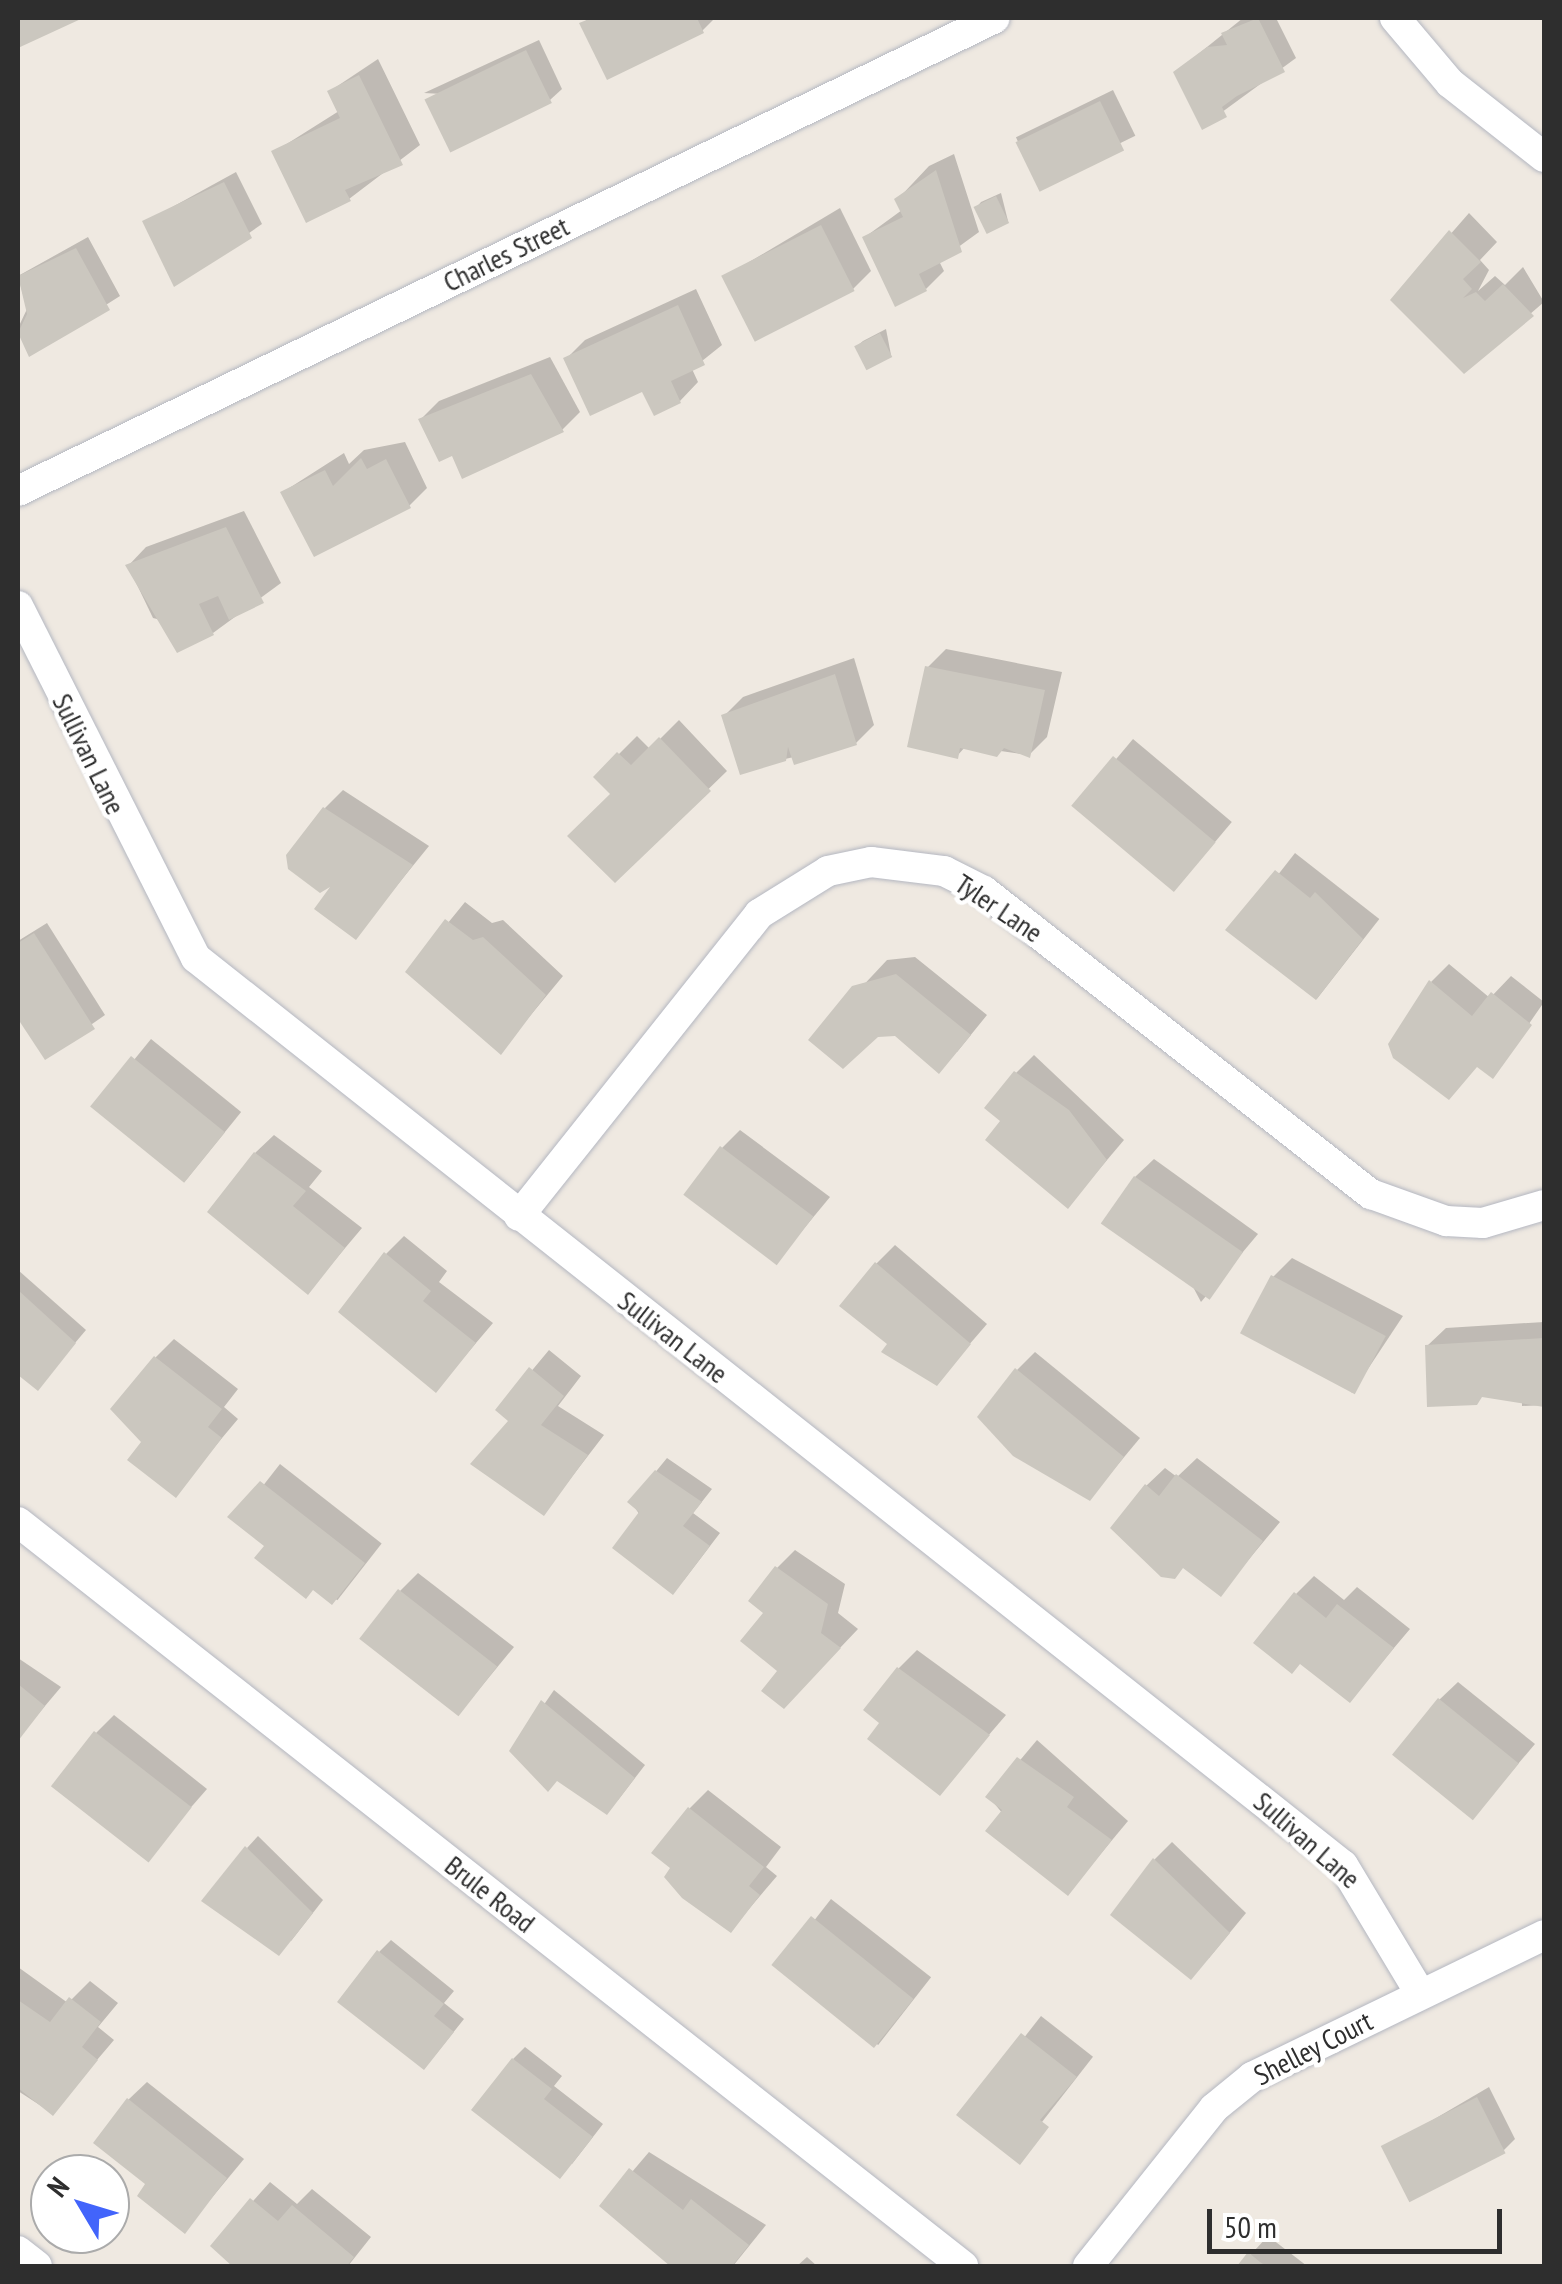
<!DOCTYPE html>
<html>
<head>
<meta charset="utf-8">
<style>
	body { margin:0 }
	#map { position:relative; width:1562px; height:2284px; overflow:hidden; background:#efe9e1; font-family:"PT Sans Narrow",sans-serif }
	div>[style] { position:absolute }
	.shadow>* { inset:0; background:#0003; transform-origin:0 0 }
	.building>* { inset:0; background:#cbc7bf; transform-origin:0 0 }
	.roads { filter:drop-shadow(0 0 2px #b4b7c1) drop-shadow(0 0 2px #b4b7c1) }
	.minor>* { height:30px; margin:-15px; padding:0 15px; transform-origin:15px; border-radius:15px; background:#fff }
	span { translate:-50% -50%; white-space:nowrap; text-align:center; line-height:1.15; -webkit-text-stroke:9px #fff; paint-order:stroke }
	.street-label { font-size:28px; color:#2e2e2e }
	.frame { position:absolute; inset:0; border:20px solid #2e2e2e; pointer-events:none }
	.north { position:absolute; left:30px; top:2154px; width:100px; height:100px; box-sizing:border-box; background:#fff; border:2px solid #ababab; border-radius:50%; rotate:308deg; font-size:28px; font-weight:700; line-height:40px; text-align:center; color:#2e2e2e }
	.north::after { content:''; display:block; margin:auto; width:35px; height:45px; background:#4264fb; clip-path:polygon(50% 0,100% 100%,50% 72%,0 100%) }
	.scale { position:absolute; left:1207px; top:2209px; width:295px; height:45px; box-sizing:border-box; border:5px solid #2e2e2e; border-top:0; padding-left:12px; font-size:30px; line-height:35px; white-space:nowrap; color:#2e2e2e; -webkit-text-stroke:8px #fff; paint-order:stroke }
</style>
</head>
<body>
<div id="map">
	<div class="shadow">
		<div style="clip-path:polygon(589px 18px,714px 18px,714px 19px,702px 31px,582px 24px)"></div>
		<div style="clip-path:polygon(1243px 18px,1276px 18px,1296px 58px,1203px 126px,1176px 72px)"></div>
		<div style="clip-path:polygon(539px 40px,562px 89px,550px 100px,424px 93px)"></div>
		<div style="clip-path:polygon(378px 59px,420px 145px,349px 199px,274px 152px,339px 111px,330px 91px)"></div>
		<div style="left:1113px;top:90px;width:51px;height:108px;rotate:64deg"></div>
		<div style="clip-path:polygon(954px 154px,979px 232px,939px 261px,944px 271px,926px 289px,865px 237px,902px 210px,897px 200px,929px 166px)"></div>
		<div style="clip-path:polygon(236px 172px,262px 224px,175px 284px,145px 222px)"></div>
		<div style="clip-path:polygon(1001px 193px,1008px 221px,976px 208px,981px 202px)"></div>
		<div style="clip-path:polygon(840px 208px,871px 271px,853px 289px,789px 321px,724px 277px)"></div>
		<div style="clip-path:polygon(1469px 213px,1497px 242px,1480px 260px,1489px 270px,1478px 291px,1495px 276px,1505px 285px,1523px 267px,1544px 302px,1464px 371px,1393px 300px)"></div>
		<div style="clip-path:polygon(88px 237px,120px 296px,30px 353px,18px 328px,27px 309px,18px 276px)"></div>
		<div style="clip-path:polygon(696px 289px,722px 345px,692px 369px,698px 382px,680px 401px,566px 359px,585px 340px)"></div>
		<div style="clip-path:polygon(886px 329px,891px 355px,857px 346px,863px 341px)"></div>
		<div style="clip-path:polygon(550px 357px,580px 412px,562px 430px,453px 453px,421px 419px,439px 401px)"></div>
		<div style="clip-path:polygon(405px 442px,427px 488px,409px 506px,283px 492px,344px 453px,349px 464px,364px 450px)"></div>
		<div style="clip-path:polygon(244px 511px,281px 583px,213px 633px,153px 618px,128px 566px,146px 547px)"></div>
		<div style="clip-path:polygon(946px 649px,1062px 672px,1047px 737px,1029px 755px,966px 746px,957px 756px,928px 667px)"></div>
		<div style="clip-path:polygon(854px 658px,874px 725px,856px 743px,785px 759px,724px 716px,743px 697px)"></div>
		<div style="clip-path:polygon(679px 720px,727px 771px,615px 880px,613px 794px,596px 777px,637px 736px,650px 749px)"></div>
		<div style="left:1133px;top:739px;width:129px;height:88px;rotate:40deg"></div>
		<div style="clip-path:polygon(343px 790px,429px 846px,355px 937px,325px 808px)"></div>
		<div style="left:1295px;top:853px;width:107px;height:102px;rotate:38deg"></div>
		<div style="clip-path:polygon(465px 902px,492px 923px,503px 920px,563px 976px,501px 1051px,408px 972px)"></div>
		<div style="clip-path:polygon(47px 923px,105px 1015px,46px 1056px,18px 1013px,18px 941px)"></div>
		<div style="clip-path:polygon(915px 957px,987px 1015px,957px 1052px,896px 1034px,812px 1040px,887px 960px)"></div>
		<div style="clip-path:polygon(1449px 964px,1490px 998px,1511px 976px,1544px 1002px,1495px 1073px,1431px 982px)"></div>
		<div style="left:151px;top:1039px;width:116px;height:87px;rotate:39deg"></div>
		<div style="clip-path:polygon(1034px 1055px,1124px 1140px,1068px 1206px,1016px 1073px)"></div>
		<div style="clip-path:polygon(740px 1130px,830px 1197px,777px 1261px,722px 1148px)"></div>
		<div style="clip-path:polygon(274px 1135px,322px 1171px,309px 1187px,362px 1228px,308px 1292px,255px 1153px)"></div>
		<div style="clip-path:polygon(1154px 1159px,1258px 1234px,1201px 1302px,1135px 1177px)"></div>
		<div style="clip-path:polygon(404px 1236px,447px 1271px,439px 1282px,493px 1323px,436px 1390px,386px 1254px)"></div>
		<div style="clip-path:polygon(895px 1245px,987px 1324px,936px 1383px,890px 1344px,876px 1264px)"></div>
		<div style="clip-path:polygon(1292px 1258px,1403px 1316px,1352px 1393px,1273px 1277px)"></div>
		<div style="clip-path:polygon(18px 1270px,86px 1330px,37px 1388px,18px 1372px)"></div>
		<div style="clip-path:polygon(1544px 1322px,1544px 1405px,1522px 1406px,1522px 1396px,1427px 1346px,1446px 1328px)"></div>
		<div style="clip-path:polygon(174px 1339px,238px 1389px,224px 1407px,238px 1419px,175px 1494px,144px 1442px,156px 1357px)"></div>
		<div style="clip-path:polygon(549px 1350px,581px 1376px,558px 1406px,604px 1435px,544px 1513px,512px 1420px,499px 1410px)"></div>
		<div style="clip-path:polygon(1035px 1352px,1140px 1438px,1090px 1498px,1017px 1370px)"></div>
		<div style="clip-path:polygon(667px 1458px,712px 1489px,693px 1513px,720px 1533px,684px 1580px,631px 1502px)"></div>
		<div style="clip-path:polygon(1197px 1458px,1280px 1522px,1220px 1594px,1146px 1486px,1165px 1468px,1177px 1477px)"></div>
		<div style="left:280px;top:1464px;width:129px;height:72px;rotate:38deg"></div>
		<div style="clip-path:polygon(795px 1550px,845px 1584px,838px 1613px,858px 1629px,802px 1688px,780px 1670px,766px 1613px,777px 1568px)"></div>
		<div style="clip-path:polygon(418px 1573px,514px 1647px,462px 1710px,400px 1591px)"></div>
		<div style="clip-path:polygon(1314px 1576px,1344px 1600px,1357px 1587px,1410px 1629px,1350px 1700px,1296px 1594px)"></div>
		<div style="clip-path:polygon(917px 1650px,1006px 1715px,939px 1793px,883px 1723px,899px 1668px)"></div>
		<div style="clip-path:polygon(18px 1658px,61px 1687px,18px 1738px)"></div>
		<div style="clip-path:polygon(1458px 1682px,1535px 1744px,1474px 1816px,1439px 1700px)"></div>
		<div style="clip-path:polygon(554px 1690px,645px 1765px,618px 1800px,512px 1751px)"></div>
		<div style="clip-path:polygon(114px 1715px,207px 1789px,150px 1854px,96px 1733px)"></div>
		<div style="clip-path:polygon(1037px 1740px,1128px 1821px,1068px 1893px,989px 1797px)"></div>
		<div style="clip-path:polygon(708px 1790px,781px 1847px,766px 1867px,777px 1876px,731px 1930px,674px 1868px,690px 1808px)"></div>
		<div style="clip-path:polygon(258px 1836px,323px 1900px,291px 1941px,247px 1848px)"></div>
		<div style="clip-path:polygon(1172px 1842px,1246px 1913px,1209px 1958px,1154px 1860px)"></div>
		<div style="left:831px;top:1899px;width:127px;height:86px;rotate:38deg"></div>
		<div style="clip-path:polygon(391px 1940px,454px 1991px,444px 2003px,464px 2019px,436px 2054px,379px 1952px)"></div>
		<div style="clip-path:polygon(18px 1967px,68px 2003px,90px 1981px,118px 2003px,98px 2027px,114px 2040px,52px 2113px,18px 2091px)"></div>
		<div style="left:1041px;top:2016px;width:66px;height:128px;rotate:38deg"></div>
		<div style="clip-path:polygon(525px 2047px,562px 2076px,554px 2086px,603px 2124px,572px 2164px,513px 2059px)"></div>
		<div style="clip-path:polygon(147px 2082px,244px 2159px,185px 2230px,149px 2183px,128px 2100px)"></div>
		<div style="clip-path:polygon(1489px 2087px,1515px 2139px,1503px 2151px,1385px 2148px)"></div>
		<div style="clip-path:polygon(649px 2152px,766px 2225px,733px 2266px,680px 2266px,603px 2206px)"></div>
		<div style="clip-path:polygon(270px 2182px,297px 2204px,312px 2189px,371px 2237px,348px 2266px,237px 2266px,213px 2246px)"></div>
		<div style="clip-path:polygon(1268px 2236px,1307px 2266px,1240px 2266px)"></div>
		<div style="clip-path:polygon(807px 2257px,817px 2266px,797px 2266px)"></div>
	</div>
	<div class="building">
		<div style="clip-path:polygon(18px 18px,83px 18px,18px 48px)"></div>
		<div style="clip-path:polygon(592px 18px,697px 18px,704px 33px,607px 80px,579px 23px)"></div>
		<div style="clip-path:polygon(1258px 18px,1285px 72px,1237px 96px,1222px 107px,1227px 117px,1202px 130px,1173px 72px,1207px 47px,1227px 45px,1221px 33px)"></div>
		<div style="left:526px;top:50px;width:59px;height:113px;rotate:64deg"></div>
		<div style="clip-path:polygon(359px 75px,403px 165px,345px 190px,351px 201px,306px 223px,271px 151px,340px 118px,327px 91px)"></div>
		<div style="left:1100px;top:101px;width:55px;height:94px;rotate:64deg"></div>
		<div style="clip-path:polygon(936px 170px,962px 252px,919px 274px,927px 291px,895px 307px,862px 237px,903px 217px,894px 199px)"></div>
		<div style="clip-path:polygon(224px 182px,252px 238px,174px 287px,142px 221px)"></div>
		<div style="left:996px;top:196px;width:30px;height:25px;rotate:64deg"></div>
		<div style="left:821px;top:225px;width:74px;height:112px;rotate:63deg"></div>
		<div style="clip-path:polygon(1449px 230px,1481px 262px,1463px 279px,1472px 289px,1463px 298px,1476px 292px,1485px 301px,1503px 284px,1534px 316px,1464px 374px,1390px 300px)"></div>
		<div style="clip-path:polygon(76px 248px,110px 310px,29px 357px,18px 333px,27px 314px,18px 276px)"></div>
		<div style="clip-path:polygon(678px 305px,705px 365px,671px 381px,681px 403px,654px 416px,642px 392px,590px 416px,563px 358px)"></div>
		<div style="left:880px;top:333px;width:27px;height:29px;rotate:63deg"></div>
		<div style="clip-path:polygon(531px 374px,564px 432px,462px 479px,452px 456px,439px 462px,418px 419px)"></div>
		<div style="clip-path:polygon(361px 458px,367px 469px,386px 459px,411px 508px,314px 557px,280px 492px,325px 470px,333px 486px)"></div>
		<div style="clip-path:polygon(226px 527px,264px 603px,229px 620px,218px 596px,199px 604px,214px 635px,177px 653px,125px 565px)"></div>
		<div style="clip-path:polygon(925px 666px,1045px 690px,1030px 758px,1004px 748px,997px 757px,960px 748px,958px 759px,907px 747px)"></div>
		<div style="clip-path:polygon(835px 674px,857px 745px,794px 765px,788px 747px,786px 761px,740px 775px,721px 715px)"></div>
		<div style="clip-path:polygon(659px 737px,711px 791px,615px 883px,567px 836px,610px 794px,593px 777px,617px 752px,631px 765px)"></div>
		<div style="left:1113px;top:756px;width:134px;height:65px;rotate:40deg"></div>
		<div style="clip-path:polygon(323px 807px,413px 865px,356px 940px,314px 909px,330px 887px,320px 893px,288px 869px,286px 855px)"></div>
		<div style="clip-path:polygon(1275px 870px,1310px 898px,1315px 892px,1363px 939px,1316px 1000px,1225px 930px)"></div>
		<div style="clip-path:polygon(445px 919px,473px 940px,483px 937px,546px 995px,501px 1055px,405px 972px)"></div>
		<div style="clip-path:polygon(34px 933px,95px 1029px,45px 1060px,18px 1019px,18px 943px)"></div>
		<div style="clip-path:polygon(896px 974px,971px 1035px,939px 1074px,895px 1036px,878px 1037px,843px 1069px,808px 1040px,852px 986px)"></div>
		<div style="clip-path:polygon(1429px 980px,1472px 1016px,1491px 992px,1532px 1025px,1493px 1079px,1477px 1067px,1449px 1100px,1393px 1058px,1388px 1044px)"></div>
		<div style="left:131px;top:1056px;width:121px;height:65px;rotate:39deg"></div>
		<div style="clip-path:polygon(1014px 1071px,1069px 1110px,1107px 1160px,1068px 1209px,985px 1140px,1000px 1121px,984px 1108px)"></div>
		<div style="left:720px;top:1146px;width:117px;height:61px;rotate:37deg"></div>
		<div style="clip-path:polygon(254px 1152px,306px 1191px,293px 1206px,345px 1248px,308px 1295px,207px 1212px)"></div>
		<div style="left:1134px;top:1176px;width:133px;height:58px;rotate:35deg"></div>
		<div style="clip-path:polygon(384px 1252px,431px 1291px,423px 1301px,476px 1343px,436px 1393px,338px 1312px)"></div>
		<div style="clip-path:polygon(875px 1262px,971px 1344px,937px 1386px,881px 1352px,887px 1344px,839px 1306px)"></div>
		<div style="left:1271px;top:1275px;width:130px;height:66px;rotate:28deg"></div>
		<div style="clip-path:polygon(18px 1290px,76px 1343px,38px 1391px,18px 1375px)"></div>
		<div style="clip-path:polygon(1544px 1338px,1544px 1407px,1482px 1397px,1477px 1405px,1427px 1407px,1425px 1345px)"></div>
		<div style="clip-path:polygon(154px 1356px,222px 1409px,208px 1427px,222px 1438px,176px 1498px,127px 1460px,141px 1442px,110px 1409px)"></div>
		<div style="clip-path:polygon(529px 1367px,564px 1396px,541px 1425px,588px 1455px,544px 1516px,470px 1464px,508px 1421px,495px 1410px)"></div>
		<div style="clip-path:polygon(1015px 1368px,1124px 1457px,1090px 1501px,1013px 1456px,977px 1417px)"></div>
		<div style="clip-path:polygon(655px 1470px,702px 1502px,683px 1526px,710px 1546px,673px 1595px,612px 1548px,639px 1512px,627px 1502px)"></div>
		<div style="clip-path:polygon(1176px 1474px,1263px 1541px,1221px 1597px,1183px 1568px,1175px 1579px,1161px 1577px,1110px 1528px,1145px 1484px,1159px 1496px)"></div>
		<div style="clip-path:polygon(260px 1481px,365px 1563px,332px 1605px,313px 1590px,306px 1599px,254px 1558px,264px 1546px,227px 1517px)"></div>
		<div style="clip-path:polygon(775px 1566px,828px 1604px,821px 1633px,841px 1648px,784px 1709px,761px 1691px,777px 1671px,740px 1641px,763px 1613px,748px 1601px)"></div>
		<div style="left:398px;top:1589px;width:126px;height:63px;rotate:38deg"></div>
		<div style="clip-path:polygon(1294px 1592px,1326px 1618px,1337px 1604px,1394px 1648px,1350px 1703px,1300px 1664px,1292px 1674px,1253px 1643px)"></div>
		<div style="clip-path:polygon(897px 1667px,990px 1735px,940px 1796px,867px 1739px,879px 1723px,863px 1710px)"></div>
		<div style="clip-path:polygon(18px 1684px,45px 1706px,18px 1741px)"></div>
		<div style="left:1438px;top:1698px;width:104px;height:73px;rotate:39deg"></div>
		<div style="clip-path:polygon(541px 1700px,635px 1778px,607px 1815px,557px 1781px,548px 1792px,509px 1751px)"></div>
		<div style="left:94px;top:1731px;width:124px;height:70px;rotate:38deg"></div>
		<div style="clip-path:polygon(1017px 1757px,1074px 1797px,1067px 1807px,1112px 1840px,1068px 1896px,985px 1831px,1002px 1810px,985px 1797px)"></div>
		<div style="clip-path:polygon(688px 1807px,764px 1867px,749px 1886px,760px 1895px,731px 1933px,682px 1898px,664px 1877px,670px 1868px,651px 1853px)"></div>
		<div style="clip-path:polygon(245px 1846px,313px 1913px,279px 1956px,201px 1901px)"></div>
		<div style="clip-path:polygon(1153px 1858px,1230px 1933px,1191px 1980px,1110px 1915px)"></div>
		<div style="left:811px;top:1916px;width:132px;height:63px;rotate:39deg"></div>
		<div style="clip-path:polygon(377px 1950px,444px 2004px,434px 2016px,454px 2032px,424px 2070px,337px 2002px)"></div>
		<div style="clip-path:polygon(69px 1997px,101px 2022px,82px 2047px,98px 2060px,53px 2116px,18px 2088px,18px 2000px,50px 2022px)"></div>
		<div style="clip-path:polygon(1021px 2033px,1077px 2077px,1040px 2120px,1049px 2127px,1020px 2165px,956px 2115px)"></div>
		<div style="clip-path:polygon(512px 2058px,552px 2089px,544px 2099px,593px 2137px,560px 2179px,471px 2110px)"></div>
		<div style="left:1477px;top:2097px;width:63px;height:108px;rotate:63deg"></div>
		<div style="clip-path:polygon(127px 2098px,227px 2178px,185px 2234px,137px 2196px,145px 2184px,93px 2143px)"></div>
		<div style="clip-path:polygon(629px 2168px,683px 2210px,691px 2199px,749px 2245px,732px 2266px,670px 2266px,599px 2206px)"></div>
		<div style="clip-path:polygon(250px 2198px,278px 2221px,292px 2205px,354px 2257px,347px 2266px,232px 2266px,210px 2246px)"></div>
		<div style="clip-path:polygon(1248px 2252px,1260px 2262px,1266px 2266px,1237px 2266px)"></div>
	</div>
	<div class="roads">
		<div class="minor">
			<div style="left:1395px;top:18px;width:85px;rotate:49.8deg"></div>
			<div style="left:1450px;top:83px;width:120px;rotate:38.2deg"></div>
			<div style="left:18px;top:491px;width:1085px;rotate:-25.83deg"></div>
			<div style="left:18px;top:606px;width:394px;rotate:63.2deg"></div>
			<div style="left:196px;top:958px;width:1462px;rotate:38.34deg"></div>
			<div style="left:1343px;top:1865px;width:149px;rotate:59deg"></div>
			<div style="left:519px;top:1216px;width:386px;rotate:-51.5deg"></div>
			<div style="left:759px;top:914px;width:81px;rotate:-31.9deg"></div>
			<div style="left:828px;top:871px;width:44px;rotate:-11.8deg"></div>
			<div style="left:871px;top:862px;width:74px;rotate:7deg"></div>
			<div style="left:944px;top:871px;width:45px;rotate:26.6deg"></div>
			<div style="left:984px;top:891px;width:492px;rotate:38.1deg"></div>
			<div style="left:1371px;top:1194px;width:80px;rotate:19.8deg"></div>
			<div style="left:1446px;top:1221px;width:37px;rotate:3deg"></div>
			<div style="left:1483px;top:1223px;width:64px;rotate:-16.4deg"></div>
			<div style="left:18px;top:1522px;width:1203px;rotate:38.21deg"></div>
			<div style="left:18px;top:2251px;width:24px;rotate:38deg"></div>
			<div style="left:1088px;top:2266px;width:202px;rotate:-51.4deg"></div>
			<div style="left:1214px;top:2108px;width:49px;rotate:-39.2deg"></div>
			<div style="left:1252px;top:2077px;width:325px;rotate:-25.9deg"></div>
		</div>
	</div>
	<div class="street-label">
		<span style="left:506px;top:254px;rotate:-26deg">Charles Street</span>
		<span style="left:89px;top:754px;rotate:64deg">Sullivan Lane</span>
		<span style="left:999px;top:908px;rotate:34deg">Tyler Lane</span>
		<span style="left:673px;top:1337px;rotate:38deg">Sullivan Lane</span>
		<span style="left:1307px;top:1840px;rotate:41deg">Sullivan Lane</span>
		<span style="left:490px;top:1894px;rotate:38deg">Brule Road</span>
		<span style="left:1313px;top:2048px;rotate:-27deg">Shelley Court</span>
	</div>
	<div class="frame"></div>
	<div class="north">N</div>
	<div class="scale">50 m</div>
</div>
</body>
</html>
